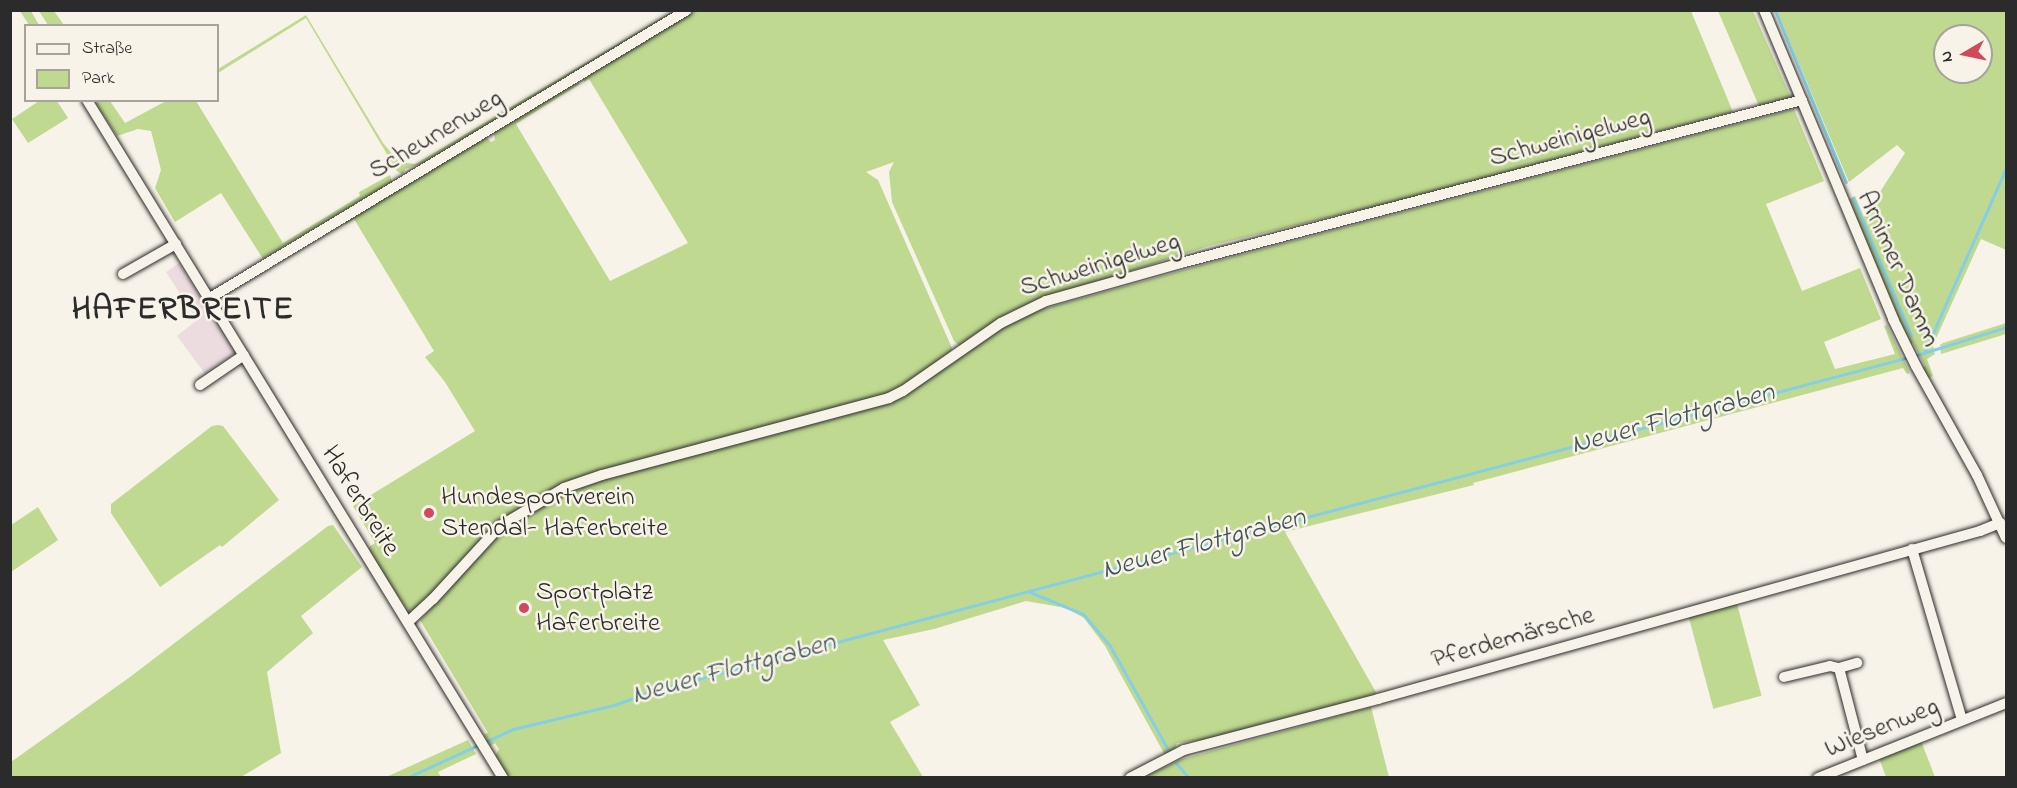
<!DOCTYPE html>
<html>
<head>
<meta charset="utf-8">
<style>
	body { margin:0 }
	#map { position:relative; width:2017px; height:788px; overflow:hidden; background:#f7f3e8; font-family:"Indie Flower",sans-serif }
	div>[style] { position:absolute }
	.built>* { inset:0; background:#ecdcdf }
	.green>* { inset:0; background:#bfd990; transform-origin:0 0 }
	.stream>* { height:3px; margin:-1.5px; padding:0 1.5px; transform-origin:1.5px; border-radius:1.5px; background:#84cfe4 }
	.roads { filter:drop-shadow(0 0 2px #2b2b2b) drop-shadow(0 0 2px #2b2b2b) }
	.minor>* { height:10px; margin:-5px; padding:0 5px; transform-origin:5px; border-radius:5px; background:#f7f3e8 }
	.dots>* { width:16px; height:16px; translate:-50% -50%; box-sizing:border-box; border:3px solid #f7f3e8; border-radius:50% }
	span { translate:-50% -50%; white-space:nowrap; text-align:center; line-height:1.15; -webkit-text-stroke:5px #f7f3e8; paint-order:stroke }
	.street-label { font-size:27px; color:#2b2b2b }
	.poi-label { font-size:27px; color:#2b2b2b }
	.left { translate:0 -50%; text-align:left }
	.water-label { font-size:28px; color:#415459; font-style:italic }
	.district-label { font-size:33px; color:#2b2b2b; font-weight:700; letter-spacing:1.5px }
	.frame { position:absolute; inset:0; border:12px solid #2b2b2b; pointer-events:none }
	.legend { position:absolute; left:24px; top:24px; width:195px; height:78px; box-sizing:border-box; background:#f7f3e8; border:2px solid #a5a39c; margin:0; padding:8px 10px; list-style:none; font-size:18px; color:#2b2b2b }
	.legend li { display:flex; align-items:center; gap:12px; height:30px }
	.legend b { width:30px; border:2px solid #a5a39c }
	.north { position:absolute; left:1933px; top:24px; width:60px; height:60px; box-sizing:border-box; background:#f7f3e8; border:2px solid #a5a39c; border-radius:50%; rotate:261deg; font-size:16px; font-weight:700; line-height:24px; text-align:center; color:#2b2b2b }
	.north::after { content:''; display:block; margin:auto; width:21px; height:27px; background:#d1495b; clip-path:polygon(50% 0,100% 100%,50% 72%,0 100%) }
</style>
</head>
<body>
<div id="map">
	<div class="built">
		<div style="clip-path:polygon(179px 263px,236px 352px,206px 375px,177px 336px,197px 320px,166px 272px)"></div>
	</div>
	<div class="green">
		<div style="clip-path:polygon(20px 11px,31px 11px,39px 25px,29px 25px)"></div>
		<div style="clip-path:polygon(39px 11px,54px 11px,64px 25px,48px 25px)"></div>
		<div style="clip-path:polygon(673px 11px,681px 11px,424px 163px,405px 169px,403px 175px,397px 171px,306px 18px,218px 73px,218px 69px,306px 15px,383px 143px,399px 162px,415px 164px)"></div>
		<div style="clip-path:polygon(692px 11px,1691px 11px,1733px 112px,1398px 201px,1209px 246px,1032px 302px,1010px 312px,960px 346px,954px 341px,892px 202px,889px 172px,894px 162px,866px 172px,878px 180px,952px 348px,951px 353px,900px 390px,717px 442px,528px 504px,416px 610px,408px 611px,370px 554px,369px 547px,375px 543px,353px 506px,475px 431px,445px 382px,425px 357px,434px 351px,354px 219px,346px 224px,344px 221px,485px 136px,491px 142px,495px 140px,494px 131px,575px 81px,580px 84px,516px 124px,610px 281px,688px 243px,589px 79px,584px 82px,583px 79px,586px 75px)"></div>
		<div style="clip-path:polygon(1718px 11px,1753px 11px,1791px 98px,1759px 106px)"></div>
		<div style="clip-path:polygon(evenodd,1777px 11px,2006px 11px,2006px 250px,1981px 239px,1933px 345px,1935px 354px,1927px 359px,1933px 376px,1928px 378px,1922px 368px,1925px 366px,1913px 343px,1910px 344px,1848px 200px,1855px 196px,1864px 217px,1905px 153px,1897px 145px,1849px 182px,1777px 11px,1945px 36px,1981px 36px,1981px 72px,1945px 72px,1945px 36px)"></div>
		<div style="clip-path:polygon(39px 101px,57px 101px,68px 118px,28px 143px,12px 119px)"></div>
		<div style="clip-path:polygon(94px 101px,110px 101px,125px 123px,166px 101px,196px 101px,283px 243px,360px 196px,359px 192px,390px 175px,392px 182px,263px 259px,221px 193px,175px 222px,155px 188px,161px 170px,151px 131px,138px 129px,117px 136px)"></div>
		<div style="clip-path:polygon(1794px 109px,1824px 181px,1766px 204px,1802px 291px,1860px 268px,1881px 319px,1824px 342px,1835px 369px,1895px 354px,1884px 326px,1887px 325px,1910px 373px,1907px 374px,1903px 368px,1473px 483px,1474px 485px,1285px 532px,1377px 694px,1212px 739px,1177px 743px,1175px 749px,1165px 755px,1105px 646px,1084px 618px,1066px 608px,1026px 601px,934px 629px,883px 640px,920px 705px,890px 722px,923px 777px,508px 777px,495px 756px,499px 749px,495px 743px,490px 746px,484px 734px,488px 733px,420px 620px,508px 525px,570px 487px,886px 402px,1010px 322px,1032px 312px,1209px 263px)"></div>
		<div style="clip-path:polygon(2006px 323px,2006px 334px,1941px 354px,1940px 345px,1943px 343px)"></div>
		<div style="clip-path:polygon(218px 425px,223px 426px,279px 500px,222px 547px,220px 545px,160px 587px,111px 513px,111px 504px,212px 426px)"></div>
		<div style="clip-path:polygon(38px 507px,58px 540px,11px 572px,11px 525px)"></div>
		<div style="clip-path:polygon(333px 525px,362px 567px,301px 616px,313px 633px,267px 672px,281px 753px,241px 777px,11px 777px,11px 762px,130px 677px,328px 526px)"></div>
		<div style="left:1737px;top:604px;width:95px;height:50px;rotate:75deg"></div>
		<div style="clip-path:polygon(1371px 707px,1389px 777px,1145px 777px,1179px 760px)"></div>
		<div style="clip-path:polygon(468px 740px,476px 754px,438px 772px,441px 777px,386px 777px)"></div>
		<div style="clip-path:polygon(1921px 741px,1935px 777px,1886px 777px,1879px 758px)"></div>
	</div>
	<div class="stream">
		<div style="left:1775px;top:10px;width:186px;rotate:67.6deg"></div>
		<div style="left:1853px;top:198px;width:149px;rotate:67.1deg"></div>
		<div style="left:1924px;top:353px;width:202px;rotate:-66.1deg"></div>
		<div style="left:1030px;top:592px;width:57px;rotate:22.5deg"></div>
		<div style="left:1083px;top:614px;width:42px;rotate:49.8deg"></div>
		<div style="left:1110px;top:646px;width:117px;rotate:60.8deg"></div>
		<div style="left:1176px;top:763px;width:20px;rotate:49deg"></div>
		<div style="left:406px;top:778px;width:118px;rotate:-24.6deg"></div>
		<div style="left:513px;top:729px;width:104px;rotate:-13.4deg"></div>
		<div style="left:614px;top:705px;width:37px;rotate:-20deg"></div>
		<div style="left:649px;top:692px;width:1315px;rotate:-14.89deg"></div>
		<div style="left:1920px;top:354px;width:90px;rotate:-17.4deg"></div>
	</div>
	<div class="roads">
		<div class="minor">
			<div style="left:1764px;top:10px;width:335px;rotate:67.3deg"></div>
			<div style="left:1893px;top:319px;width:52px;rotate:63.9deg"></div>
			<div style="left:1916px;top:366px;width:125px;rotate:60.8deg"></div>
			<div style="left:1977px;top:475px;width:69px;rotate:65.3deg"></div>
			<div style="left:87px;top:100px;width:795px;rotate:58.47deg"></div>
			<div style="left:123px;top:274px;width:61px;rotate:-29.5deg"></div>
			<div style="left:210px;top:298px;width:557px;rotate:-31.12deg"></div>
			<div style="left:200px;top:385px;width:53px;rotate:-34.3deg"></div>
			<div style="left:1912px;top:549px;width:178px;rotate:73.7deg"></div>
			<div style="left:408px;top:622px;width:34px;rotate:-43deg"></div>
			<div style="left:433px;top:599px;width:99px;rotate:-47.5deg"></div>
			<div style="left:500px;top:526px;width:74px;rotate:-30.7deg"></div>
			<div style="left:564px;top:488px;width:40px;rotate:-18.9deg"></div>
			<div style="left:602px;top:475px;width:297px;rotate:-15deg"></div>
			<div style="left:889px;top:398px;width:16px;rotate:-27deg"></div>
			<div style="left:903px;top:391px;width:119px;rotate:-34.8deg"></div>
			<div style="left:1001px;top:323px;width:50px;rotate:-26.1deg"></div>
			<div style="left:1046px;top:301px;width:140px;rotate:-15.7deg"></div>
			<div style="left:1181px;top:263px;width:642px;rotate:-14.71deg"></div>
			<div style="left:1839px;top:668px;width:95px;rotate:75.4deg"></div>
			<div style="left:1784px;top:677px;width:47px;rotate:-13.4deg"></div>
			<div style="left:1830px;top:666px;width:9px;rotate:13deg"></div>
			<div style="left:1839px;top:668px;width:19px;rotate:-16deg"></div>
			<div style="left:1130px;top:778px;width:61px;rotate:-27.4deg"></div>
			<div style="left:1184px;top:750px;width:201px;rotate:-14.7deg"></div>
			<div style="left:1378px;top:699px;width:625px;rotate:-15.59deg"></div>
			<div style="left:1980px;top:531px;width:22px;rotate:-22deg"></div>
			<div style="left:1818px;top:778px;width:202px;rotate:-21.7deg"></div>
		</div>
	</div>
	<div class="dots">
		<div style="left:429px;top:513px;background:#d1495b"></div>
		<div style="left:524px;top:608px;background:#d1495b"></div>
	</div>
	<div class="street-label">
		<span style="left:436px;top:135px;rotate:-31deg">Scheunenweg</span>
		<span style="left:1570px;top:138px;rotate:-15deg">Schweinigelweg</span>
		<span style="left:1100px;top:265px;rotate:-17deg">Schweinigelweg</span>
		<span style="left:1898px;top:269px;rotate:66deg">Arnimer Damm</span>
		<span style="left:360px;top:501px;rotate:58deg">Haferbreite</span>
		<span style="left:1513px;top:638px;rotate:-16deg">Pferdemärsche</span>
		<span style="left:1882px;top:728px;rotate:-22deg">Wiesenweg</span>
	</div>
	<div class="poi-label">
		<span class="left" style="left:441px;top:513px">Hundesportverein<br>Stendal- Haferbreite</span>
		<span class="left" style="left:536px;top:608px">Sportplatz<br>Haferbreite</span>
	</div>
	<div class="water-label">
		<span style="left:1673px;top:420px;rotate:-15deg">Neuer Flottgraben</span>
		<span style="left:1204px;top:545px;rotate:-15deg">Neuer Flottgraben</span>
		<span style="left:734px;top:670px;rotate:-15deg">Neuer Flottgraben</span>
	</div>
	<div class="district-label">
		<span style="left:183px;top:311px">HAFERBREITE</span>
	</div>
	<div class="frame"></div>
	<ul class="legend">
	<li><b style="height:8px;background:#f7f3e8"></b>Straße</li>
	<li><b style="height:16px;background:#bfd990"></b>Park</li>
	</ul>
	<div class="north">N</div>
</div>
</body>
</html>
